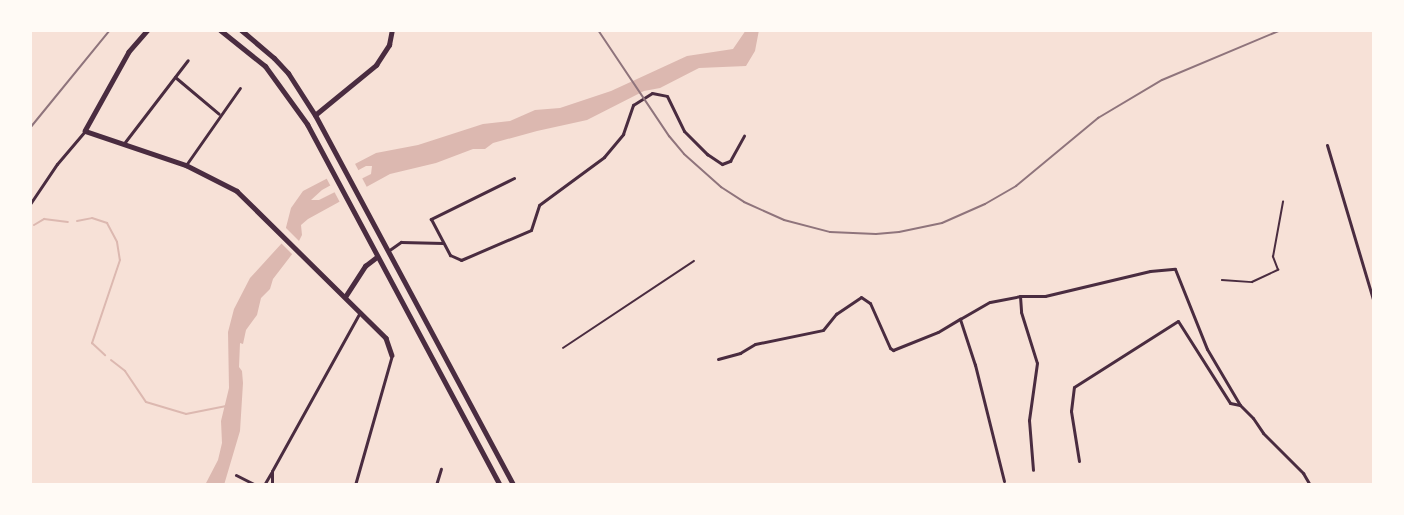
<!DOCTYPE html>
<html>
<head>
<meta charset="utf-8">
<style>
	body { margin:0 }
	#map { position:relative; width:1404px; height:515px; overflow:hidden; background:#f7e1d7; font-family:Bitter,serif }
	div>[style] { position:absolute }
	.water>* { inset:0; background:#dcb8b0 }
	.pier>* { inset:0; background:#f7e1d7; transform-origin:0 0 }
	.stream>* { height:2px; margin:-1px; padding:0 1px; transform-origin:1px; border-radius:1px; background:#dcb8b0 }
	.service>* { height:1.5px; margin:-0.75px; padding:0 0.75px; transform-origin:0.75px; border-radius:0.75px; background:#4a2c40 }
	.minor>* { height:3px; margin:-1.5px; padding:0 1.5px; transform-origin:1.5px; border-radius:1.5px; background:#4a2c40 }
	.tertiary>* { height:4.5px; margin:-2.25px; padding:0 2.25px; transform-origin:2.25px; border-radius:2.25px; background:#4a2c40 }
	.primary>* { height:5px; margin:-2.5px; padding:0 2.5px; transform-origin:2.5px; border-radius:2.5px; background:#4a2c40 }
	.rail>* { height:2px; margin:-1px; padding:0 1px; transform-origin:1px; border-radius:1px; background:#8f747c }
	span { translate:-50% -50%; white-space:nowrap; text-align:center; line-height:1.15; -webkit-text-stroke:6px #fffaf5; paint-order:stroke }
	.frame { position:absolute; inset:0; border:32px solid #fffaf5; pointer-events:none }
</style>
</head>
<body>
<div id="map">
	<div class="water">
		<div style="clip-path:polygon(evenodd,746px 30px,759px 30px,755px 51px,746px 66px,699px 68px,660px 88px,644px 91px,587px 120px,537px 131px,493px 143px,485px 149px,473px 149px,436px 163px,390px 174px,308px 219px,301px 225px,302px 235px,293px 253px,273px 279px,270px 289px,261px 298px,257px 315px,246px 330px,243px 344px,240px 343px,239px 367px,242px 371px,243px 383px,240px 431px,224px 485px,205px 485px,218px 460px,222px 443px,221px 421px,229px 388px,228px 332px,234px 309px,250px 278px,282px 243px,291px 208px,303px 191px,376px 153px,418px 145px,483px 124px,510px 121px,535px 110px,560px 108px,611px 91px,687px 56px,733px 49px,746px 30px,366px 166px,372px 166px,371px 174px,319px 200px,311px 200px,322px 190px,366px 166px)"></div>
	</div>
	<div class="pier">
		<div style="left:353px;top:160px;width:15px;height:32px;rotate:62deg"></div>
		<div style="left:361px;top:176px;width:15px;height:31px;rotate:62deg"></div>
		<div style="clip-path:polygon(283px 225px,301px 243px,294px 256px,279px 241px)"></div>
	</div>
	<div class="stream">
		<div style="left:77px;top:221px;width:15px;rotate:-11deg"></div>
		<div style="left:92px;top:218px;width:16px;rotate:18deg"></div>
		<div style="left:107px;top:223px;width:21px;rotate:62deg"></div>
		<div style="left:117px;top:242px;width:18px;rotate:81deg"></div>
		<div style="left:120px;top:260px;width:88px;rotate:108.6deg"></div>
		<div style="left:92px;top:343px;width:18px;rotate:43deg"></div>
		<div style="left:34px;top:225px;width:12px;rotate:-31deg"></div>
		<div style="left:44px;top:219px;width:24px;rotate:7deg"></div>
		<div style="left:111px;top:360px;width:18px;rotate:38deg"></div>
		<div style="left:125px;top:371px;width:37px;rotate:56deg"></div>
		<div style="left:146px;top:402px;width:42px;rotate:16.7deg"></div>
		<div style="left:186px;top:414px;width:41px;rotate:-11.3deg"></div>
	</div>
	<div class="service">
		<div style="left:1222px;top:280px;width:30px;rotate:4deg"></div>
		<div style="left:1252px;top:282px;width:29px;rotate:-25deg"></div>
		<div style="left:1278px;top:270px;width:14px;rotate:-111deg"></div>
		<div style="left:1273px;top:257px;width:56px;rotate:-79.7deg"></div>
		<div style="left:563px;top:348px;width:157px;rotate:-33.6deg"></div>
	</div>
	<div class="minor">
		<div style="left:175px;top:77px;width:57px;rotate:40.1deg"></div>
		<div style="left:125px;top:142px;width:103px;rotate:-52.5deg"></div>
		<div style="left:1327px;top:145px;width:165px;rotate:73.4deg"></div>
		<div style="left:186px;top:165px;width:94px;rotate:-55deg"></div>
		<div style="left:514px;top:178px;width:93px;rotate:153.7deg"></div>
		<div style="left:431px;top:219px;width:41px;rotate:62.2deg"></div>
		<div style="left:450px;top:255px;width:12px;rotate:24deg"></div>
		<div style="left:461px;top:260px;width:76px;rotate:-23.2deg"></div>
		<div style="left:531px;top:230px;width:26px;rotate:-72deg"></div>
		<div style="left:539px;top:205px;width:81px;rotate:-36.4deg"></div>
		<div style="left:604px;top:157px;width:30px;rotate:-50deg"></div>
		<div style="left:623px;top:134px;width:31px;rotate:-71deg"></div>
		<div style="left:633px;top:105px;width:22px;rotate:-32deg"></div>
		<div style="left:652px;top:93px;width:15px;rotate:11deg"></div>
		<div style="left:667px;top:96px;width:39px;rotate:64deg"></div>
		<div style="left:684px;top:131px;width:33px;rotate:45deg"></div>
		<div style="left:707px;top:154px;width:18px;rotate:34deg"></div>
		<div style="left:722px;top:164px;width:9px;rotate:-21deg"></div>
		<div style="left:730px;top:161px;width:29px;rotate:-61deg"></div>
		<div style="left:30px;top:204px;width:48px;rotate:-56deg"></div>
		<div style="left:57px;top:164px;width:43px;rotate:-49.7deg"></div>
		<div style="left:388px;top:251px;width:16px;rotate:-35deg"></div>
		<div style="left:401px;top:242px;width:42px;rotate:1.4deg"></div>
		<div style="left:1020px;top:296px;width:16px;rotate:86deg"></div>
		<div style="left:1021px;top:312px;width:53px;rotate:72.6deg"></div>
		<div style="left:1037px;top:363px;width:58px;rotate:98deg"></div>
		<div style="left:1029px;top:420px;width:50px;rotate:85.4deg"></div>
		<div style="left:718px;top:359px;width:23px;rotate:-15deg"></div>
		<div style="left:740px;top:353px;width:17px;rotate:-31deg"></div>
		<div style="left:755px;top:344px;width:69px;rotate:-11.6deg"></div>
		<div style="left:823px;top:330px;width:21px;rotate:-51deg"></div>
		<div style="left:836px;top:314px;width:30px;rotate:-34deg"></div>
		<div style="left:861px;top:297px;width:11px;rotate:34deg"></div>
		<div style="left:870px;top:303px;width:49px;rotate:66deg"></div>
		<div style="left:890px;top:348px;width:4px;rotate:34deg"></div>
		<div style="left:893px;top:350px;width:48px;rotate:-21.8deg"></div>
		<div style="left:938px;top:332px;width:26px;rotate:-31deg"></div>
		<div style="left:1079px;top:461px;width:51px;rotate:-99.1deg"></div>
		<div style="left:1071px;top:411px;width:24px;rotate:-83deg"></div>
		<div style="left:1074px;top:387px;width:123px;rotate:-32.4deg"></div>
		<div style="left:1178px;top:321px;width:97px;rotate:57.6deg"></div>
		<div style="left:1230px;top:403px;width:10px;rotate:11deg"></div>
		<div style="left:1240px;top:405px;width:18px;rotate:45deg"></div>
		<div style="left:1253px;top:418px;width:18px;rotate:56deg"></div>
		<div style="left:1263px;top:433px;width:57px;rotate:45deg"></div>
		<div style="left:1303px;top:473px;width:14px;rotate:60deg"></div>
		<div style="left:236px;top:475px;width:22px;rotate:27deg"></div>
		<div style="left:1004px;top:481px;width:120px;rotate:-104deg"></div>
		<div style="left:975px;top:365px;width:48px;rotate:-108.1deg"></div>
		<div style="left:960px;top:319px;width:34px;rotate:-30deg"></div>
		<div style="left:990px;top:302px;width:31px;rotate:-11deg"></div>
		<div style="left:1020px;top:296px;width:25px"></div>
		<div style="left:1045px;top:296px;width:108px;rotate:-13.4deg"></div>
		<div style="left:1150px;top:271px;width:25px;rotate:-5deg"></div>
		<div style="left:1175px;top:269px;width:86px;rotate:68.2deg"></div>
		<div style="left:1207px;top:349px;width:65px;rotate:59.5deg"></div>
		<div style="left:264px;top:485px;width:14px;rotate:-60deg"></div>
		<div style="left:272px;top:485px;width:14px;rotate:-90deg"></div>
		<div style="left:272px;top:471px;width:182px;rotate:-61deg"></div>
		<div style="left:355px;top:485px;width:135px;rotate:-74.1deg"></div>
		<div style="left:436px;top:485px;width:17px;rotate:-73deg"></div>
	</div>
	<div class="tertiary">
		<div style="left:148px;top:30px;width:29px;rotate:131deg"></div>
		<div style="left:129px;top:52px;width:90px;rotate:119.1deg"></div>
		<div style="left:85px;top:131px;width:107px;rotate:18.6deg"></div>
		<div style="left:186px;top:165px;width:57px;rotate:27deg"></div>
		<div style="left:237px;top:191px;width:209px;rotate:44.6deg"></div>
		<div style="left:386px;top:338px;width:18px;rotate:71deg"></div>
		<div style="left:315px;top:115px;width:79px;rotate:-39.3deg"></div>
		<div style="left:376px;top:65px;width:24px;rotate:-57deg"></div>
		<div style="left:389px;top:45px;width:15px;rotate:-79deg"></div>
		<div style="left:345px;top:297px;width:37px;rotate:-57deg"></div>
		<div style="left:365px;top:266px;width:15px;rotate:-37deg"></div>
	</div>
	<div class="primary">
		<div style="left:220px;top:30px;width:58px;rotate:38.7deg"></div>
		<div style="left:265px;top:66px;width:72px;rotate:54.1deg"></div>
		<div style="left:307px;top:124px;width:409px;rotate:61.9deg"></div>
		<div style="left:241px;top:30px;width:43px;rotate:40.3deg"></div>
		<div style="left:274px;top:58px;width:21px;rotate:47deg"></div>
		<div style="left:288px;top:73px;width:50px;rotate:57.3deg"></div>
		<div style="left:315px;top:115px;width:420px;rotate:61.8deg"></div>
	</div>
	<div class="rail">
		<div style="left:598px;top:30px;width:128px;rotate:56.2deg"></div>
		<div style="left:669px;top:136px;width:23px;rotate:50deg"></div>
		<div style="left:684px;top:154px;width:50px;rotate:41.7deg"></div>
		<div style="left:721px;top:187px;width:27px;rotate:33deg"></div>
		<div style="left:744px;top:202px;width:44px;rotate:24.2deg"></div>
		<div style="left:784px;top:220px;width:48px;rotate:14.6deg"></div>
		<div style="left:830px;top:232px;width:46px;rotate:2.5deg"></div>
		<div style="left:876px;top:234px;width:23px;rotate:-5deg"></div>
		<div style="left:899px;top:232px;width:44px;rotate:-11.8deg"></div>
		<div style="left:942px;top:223px;width:47px;rotate:-23.8deg"></div>
		<div style="left:985px;top:204px;width:36px;rotate:-30deg"></div>
		<div style="left:1016px;top:186px;width:107px;rotate:-39.7deg"></div>
		<div style="left:1098px;top:118px;width:74px;rotate:-30.7deg"></div>
		<div style="left:1162px;top:80px;width:129px;rotate:-22.8deg"></div>
		<div style="left:30px;top:128px;width:127px;rotate:-50.8deg"></div>
	</div>
	<div class="frame"></div>
</div>
</body>
</html>
